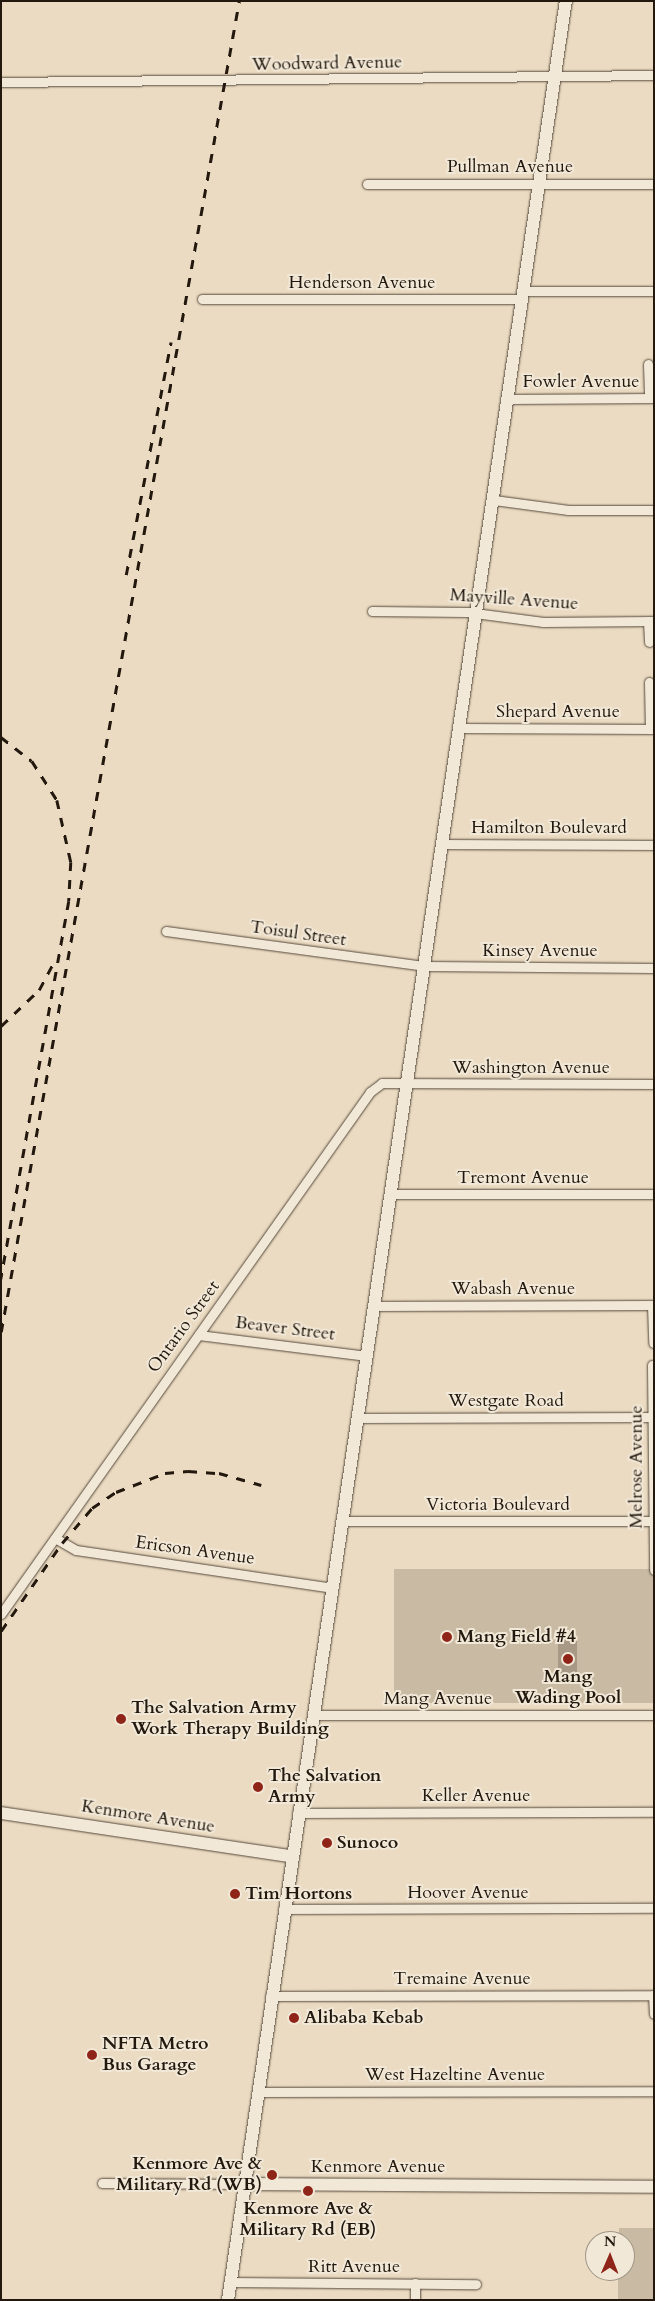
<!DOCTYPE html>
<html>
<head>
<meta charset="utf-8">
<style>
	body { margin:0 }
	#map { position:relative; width:655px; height:2301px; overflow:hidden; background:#ebdbc2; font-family:Cardo,serif }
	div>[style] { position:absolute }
	.green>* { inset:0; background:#c9baa3; transform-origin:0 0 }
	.water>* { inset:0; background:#a79985; transform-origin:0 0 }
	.roads { filter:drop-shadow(0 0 1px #55493b) drop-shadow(0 0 1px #55493b) }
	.street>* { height:9px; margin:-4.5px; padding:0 4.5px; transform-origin:4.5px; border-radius:4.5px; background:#f2e8d7 }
	.secondary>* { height:12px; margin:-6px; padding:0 6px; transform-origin:6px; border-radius:6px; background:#f2e8d7 }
	.rail>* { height:2.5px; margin-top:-1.25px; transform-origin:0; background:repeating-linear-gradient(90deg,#23180e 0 9px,transparent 0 18px) }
	.dots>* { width:14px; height:14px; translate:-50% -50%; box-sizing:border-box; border:2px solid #f2e8d7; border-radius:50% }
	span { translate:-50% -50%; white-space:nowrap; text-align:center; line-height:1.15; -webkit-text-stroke:4px #f2e8d7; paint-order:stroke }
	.street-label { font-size:18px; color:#23180e }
	.poi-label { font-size:18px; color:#23180e; font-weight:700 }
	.left { translate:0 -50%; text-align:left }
	.right { translate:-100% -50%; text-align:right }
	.frame { position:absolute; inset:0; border:2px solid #23180e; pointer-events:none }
	.north { position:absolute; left:585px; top:2231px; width:50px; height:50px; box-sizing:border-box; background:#f2e8d7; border:1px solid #9f9587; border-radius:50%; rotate:1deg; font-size:14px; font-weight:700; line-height:20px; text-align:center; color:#23180e }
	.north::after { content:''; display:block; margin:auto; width:18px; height:22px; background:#8f2418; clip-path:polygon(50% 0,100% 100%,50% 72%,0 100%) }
</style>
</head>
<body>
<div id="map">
	<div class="green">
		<div style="left:654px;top:1569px;width:134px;height:260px;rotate:90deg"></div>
		<div style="clip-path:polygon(619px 2228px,654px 2228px,654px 2300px,618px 2300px,618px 2271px,625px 2271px,625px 2241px,619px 2241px)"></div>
	</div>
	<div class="water">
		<div style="left:558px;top:1639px;width:19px;height:39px"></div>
	</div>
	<div class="roads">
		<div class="street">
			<div style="left:1px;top:82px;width:653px;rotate:-0.61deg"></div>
			<div style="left:367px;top:184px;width:287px"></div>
			<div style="left:524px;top:291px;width:130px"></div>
			<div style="left:202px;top:299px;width:320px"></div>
			<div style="left:648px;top:364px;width:34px;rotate:88deg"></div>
			<div style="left:508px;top:399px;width:146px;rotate:-0.4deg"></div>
			<div style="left:494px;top:500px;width:75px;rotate:7.7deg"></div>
			<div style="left:568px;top:510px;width:86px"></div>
			<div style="left:372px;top:611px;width:95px;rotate:0.6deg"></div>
			<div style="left:467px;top:612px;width:77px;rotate:7.5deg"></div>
			<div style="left:543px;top:622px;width:111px;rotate:-0.5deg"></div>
			<div style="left:648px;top:621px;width:21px;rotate:87deg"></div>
			<div style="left:649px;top:682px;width:47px;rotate:88.8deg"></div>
			<div style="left:462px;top:728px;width:192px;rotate:0.3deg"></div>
			<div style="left:444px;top:844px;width:210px;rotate:0.3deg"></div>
			<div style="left:166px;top:931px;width:262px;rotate:7.7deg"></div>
			<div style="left:426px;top:966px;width:228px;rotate:0.5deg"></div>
			<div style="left:391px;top:1194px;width:263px"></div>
			<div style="left:652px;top:1305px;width:38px;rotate:88deg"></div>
			<div style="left:375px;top:1306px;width:279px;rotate:-0.2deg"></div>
			<div style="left:199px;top:1335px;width:169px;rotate:7.1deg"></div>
			<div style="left:652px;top:1365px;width:205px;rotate:89.4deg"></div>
			<div style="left:358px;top:1418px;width:296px;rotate:-0.2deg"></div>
			<div style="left:342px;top:1521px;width:312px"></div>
			<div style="left:55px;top:1538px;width:24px;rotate:30deg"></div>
			<div style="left:76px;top:1550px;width:260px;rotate:8.4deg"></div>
			<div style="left:1px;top:1614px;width:639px;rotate:-54.74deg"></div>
			<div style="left:370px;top:1092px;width:15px;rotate:-37deg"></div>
			<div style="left:382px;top:1083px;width:272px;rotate:0.2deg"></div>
			<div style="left:312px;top:1715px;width:342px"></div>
			<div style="left:297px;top:1813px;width:357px;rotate:-0.2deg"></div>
			<div style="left:283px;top:1909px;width:371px;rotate:-0.2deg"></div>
			<div style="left:653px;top:1995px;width:19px;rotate:87deg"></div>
			<div style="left:270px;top:1996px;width:384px;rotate:-0.1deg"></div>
			<div style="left:257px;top:2092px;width:397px;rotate:-0.1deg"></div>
			<div style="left:102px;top:2183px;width:142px;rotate:0.4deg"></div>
			<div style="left:231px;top:2282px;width:245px;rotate:0.5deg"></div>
			<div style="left:415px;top:2283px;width:17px;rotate:90deg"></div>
		</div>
		<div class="secondary">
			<div style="left:1px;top:1813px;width:292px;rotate:8.5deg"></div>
			<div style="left:244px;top:2184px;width:410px;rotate:0.4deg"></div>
			<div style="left:228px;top:2300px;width:2324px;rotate:-81.64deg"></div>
		</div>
	</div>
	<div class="rail">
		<div style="left:126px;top:575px;width:237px;rotate:-79.1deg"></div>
		<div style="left:1px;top:737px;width:39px;rotate:38deg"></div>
		<div style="left:32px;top:761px;width:46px;rotate:57.3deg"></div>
		<div style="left:57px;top:800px;width:64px;rotate:77.3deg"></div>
		<div style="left:71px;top:862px;width:39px;rotate:93deg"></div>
		<div style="left:69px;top:901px;width:384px;rotate:100.2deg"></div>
		<div style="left:1px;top:1026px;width:52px;rotate:-43.5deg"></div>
		<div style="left:39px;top:990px;width:30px;rotate:-62deg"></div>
		<div style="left:1px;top:1332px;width:1352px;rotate:-79.86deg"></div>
		<div style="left:1px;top:1631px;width:107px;rotate:-55.3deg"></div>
		<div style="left:62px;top:1543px;width:46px;rotate:-49.4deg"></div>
		<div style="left:92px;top:1508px;width:29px;rotate:-34deg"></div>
		<div style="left:116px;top:1492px;width:53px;rotate:-21.2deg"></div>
		<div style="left:165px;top:1473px;width:23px;rotate:-5deg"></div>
		<div style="left:188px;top:1471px;width:31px;rotate:4deg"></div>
		<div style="left:219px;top:1473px;width:44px;rotate:15.9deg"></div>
	</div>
	<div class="dots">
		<div style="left:447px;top:1637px;background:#8f2418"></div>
		<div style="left:568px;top:1659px;background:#8f2418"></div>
		<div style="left:121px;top:1719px;background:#8f2418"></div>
		<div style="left:258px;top:1787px;background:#8f2418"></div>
		<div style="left:327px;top:1843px;background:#8f2418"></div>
		<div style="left:235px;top:1894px;background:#8f2418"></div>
		<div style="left:294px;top:2018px;background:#8f2418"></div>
		<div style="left:92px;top:2055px;background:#8f2418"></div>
		<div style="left:272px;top:2175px;background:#8f2418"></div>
		<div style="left:308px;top:2191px;background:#8f2418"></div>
	</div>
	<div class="street-label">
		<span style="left:327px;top:64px;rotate:-1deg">Woodward Avenue</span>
		<span style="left:510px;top:167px">Pullman Avenue</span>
		<span style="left:362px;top:283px">Henderson Avenue</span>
		<span style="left:581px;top:382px">Fowler Avenue</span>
		<span style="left:514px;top:600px;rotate:4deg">Mayville Avenue</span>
		<span style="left:558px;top:712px">Shepard Avenue</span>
		<span style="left:549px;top:828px">Hamilton Boulevard</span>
		<span style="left:298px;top:934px;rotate:8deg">Toisul Street</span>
		<span style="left:540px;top:951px">Kinsey Avenue</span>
		<span style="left:531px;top:1068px">Washington Avenue</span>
		<span style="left:523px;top:1178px">Tremont Avenue</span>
		<span style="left:513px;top:1289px">Wabash Avenue</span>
		<span style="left:184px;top:1327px;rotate:-54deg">Ontario Street</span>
		<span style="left:285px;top:1329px;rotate:7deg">Beaver Street</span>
		<span style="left:506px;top:1401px">Westgate Road</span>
		<span style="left:637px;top:1467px;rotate:-90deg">Melrose Avenue</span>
		<span style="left:498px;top:1505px">Victoria Boulevard</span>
		<span style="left:195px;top:1551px;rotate:8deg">Ericson Avenue</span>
		<span style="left:438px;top:1699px">Mang Avenue</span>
		<span style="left:476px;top:1796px">Keller Avenue</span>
		<span style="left:148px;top:1817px;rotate:9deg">Kenmore Avenue</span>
		<span style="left:468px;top:1893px">Hoover Avenue</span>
		<span style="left:462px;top:1979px">Tremaine Avenue</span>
		<span style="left:455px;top:2075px">West Hazeltine Avenue</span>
		<span style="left:378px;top:2167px">Kenmore Avenue</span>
		<span style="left:354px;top:2267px">Ritt Avenue</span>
	</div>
	<div class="poi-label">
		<span class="left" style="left:457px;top:1637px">Mang Field #4</span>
		<span style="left:568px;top:1688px">Mang<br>Wading Pool</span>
		<span class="left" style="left:131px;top:1719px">The Salvation Army<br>Work Therapy Building</span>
		<span class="left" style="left:268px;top:1787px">The Salvation<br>Army</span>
		<span class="left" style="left:337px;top:1843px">Sunoco</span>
		<span class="left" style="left:245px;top:1894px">Tim Hortons</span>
		<span class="left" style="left:304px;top:2018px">Alibaba Kebab</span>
		<span class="left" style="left:102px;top:2055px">NFTA Metro<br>Bus Garage</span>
		<span class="right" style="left:262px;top:2175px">Kenmore Ave &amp;<br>Military Rd (WB)</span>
		<span style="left:308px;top:2220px">Kenmore Ave &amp;<br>Military Rd (EB)</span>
	</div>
	<div class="frame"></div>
	<div class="north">N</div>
</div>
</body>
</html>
